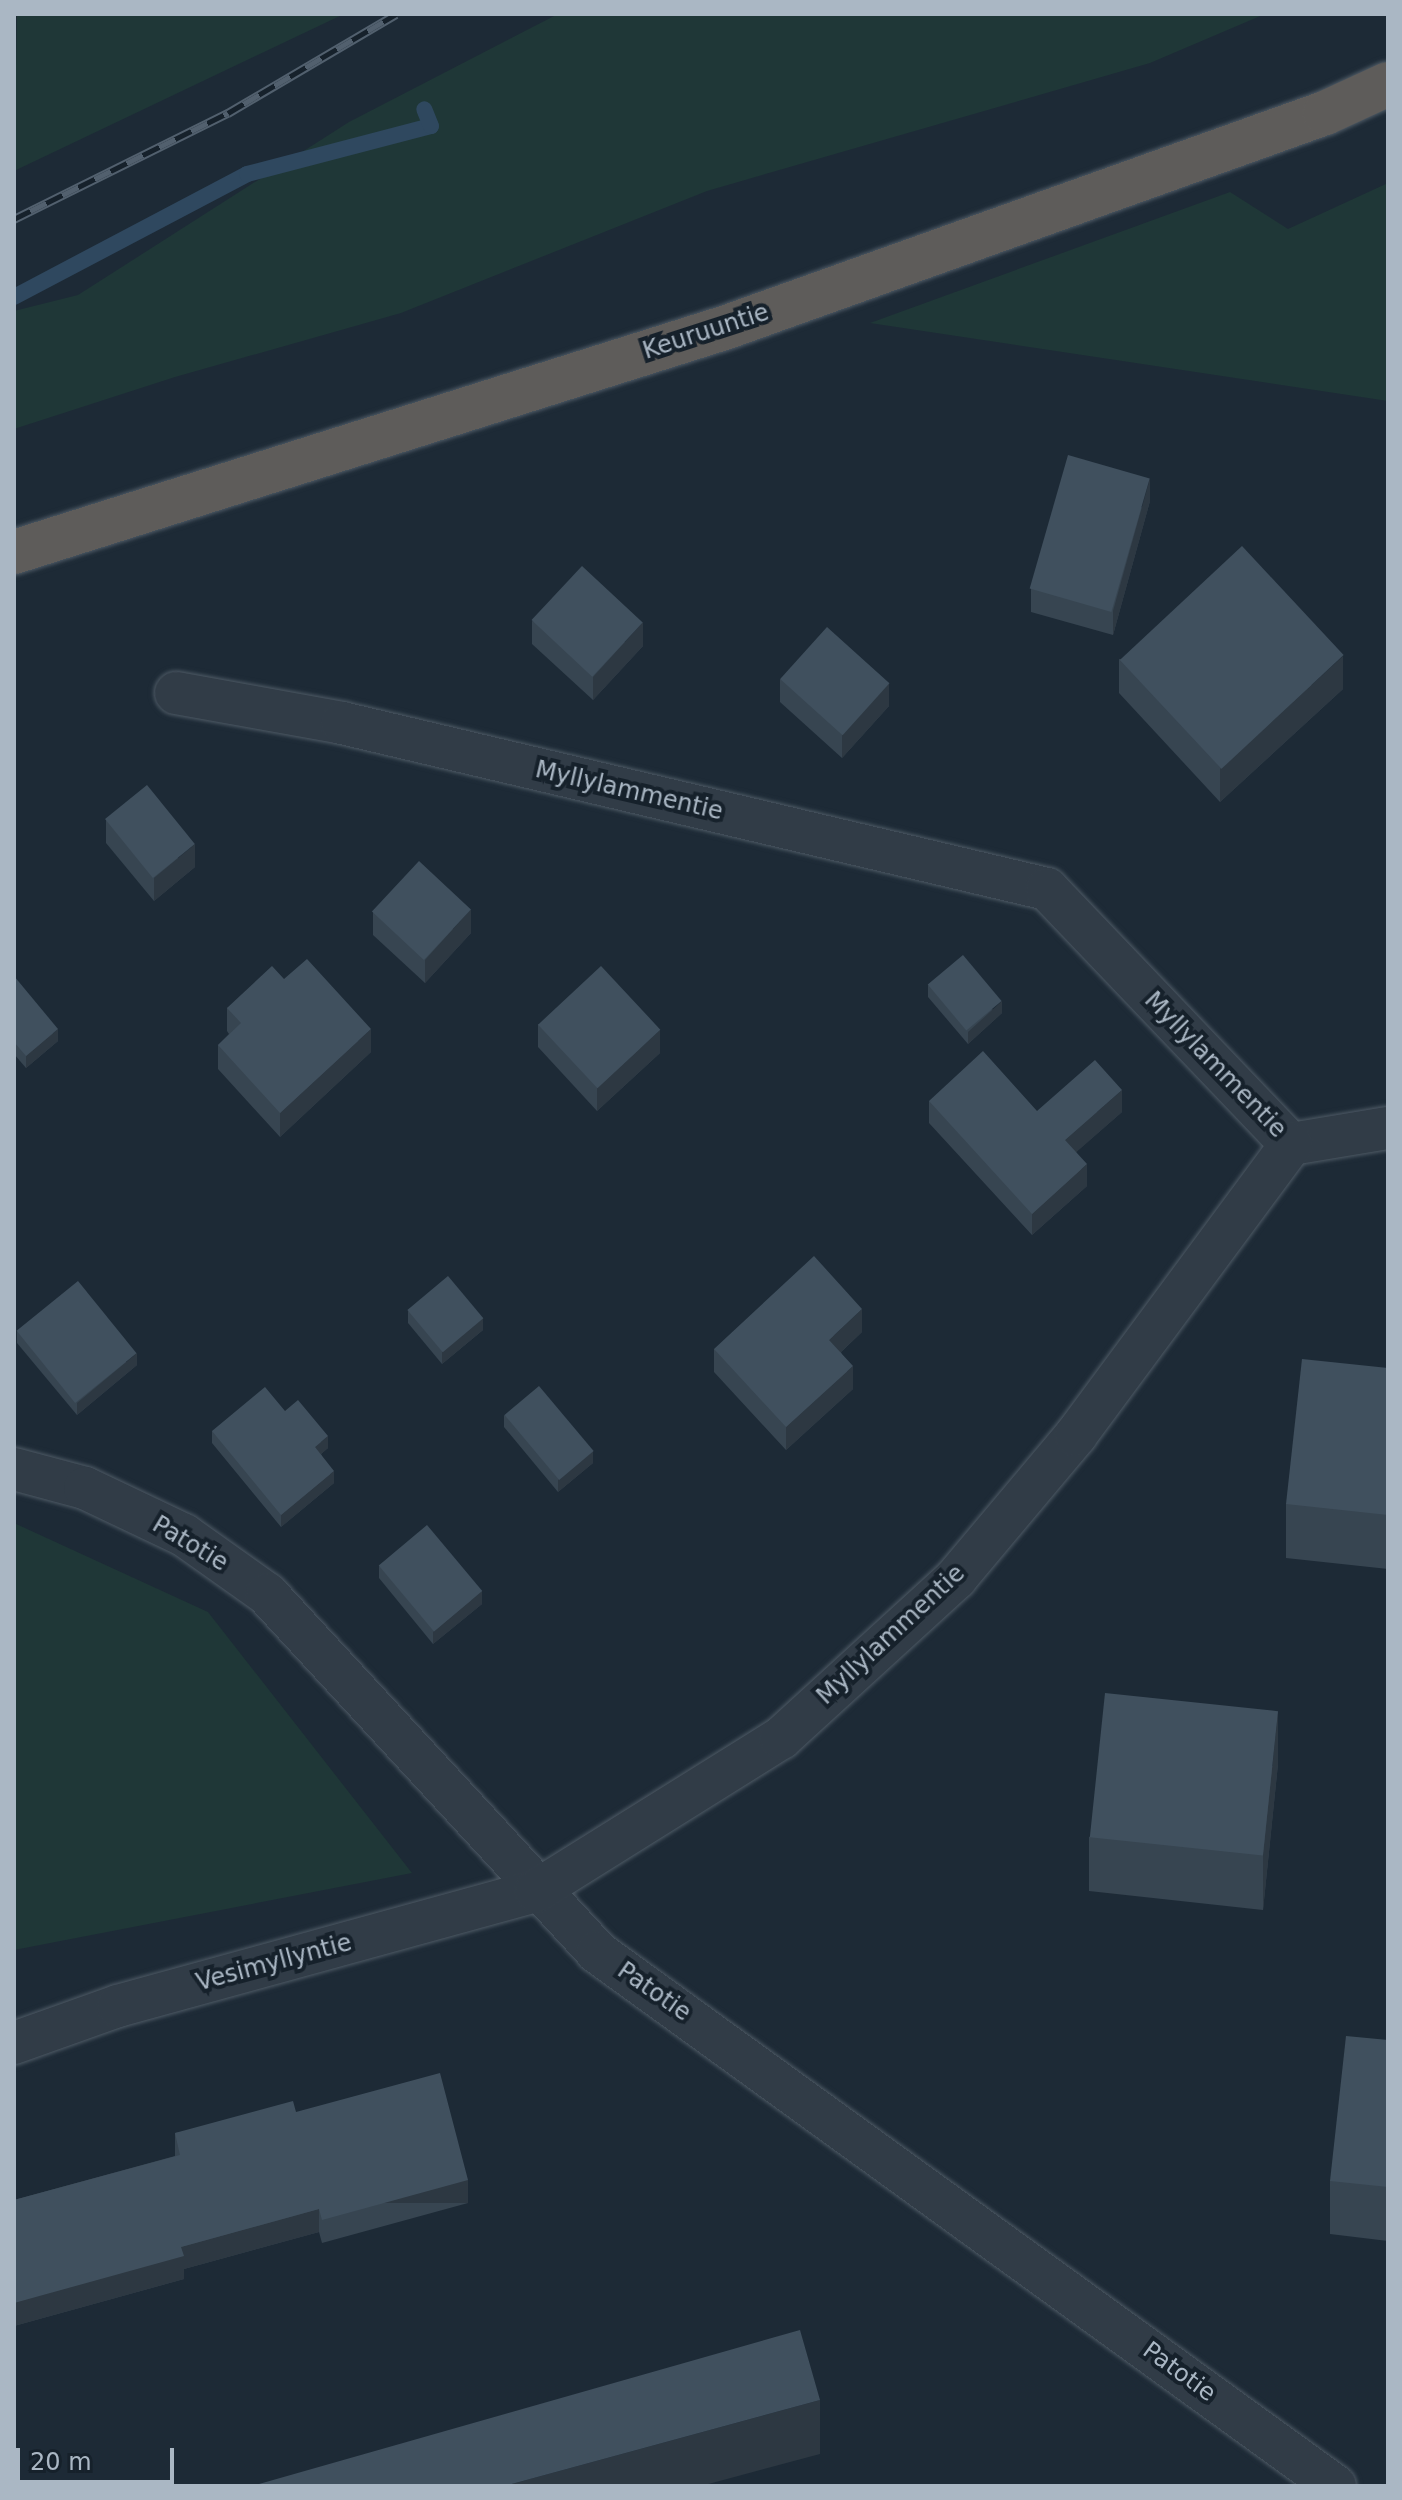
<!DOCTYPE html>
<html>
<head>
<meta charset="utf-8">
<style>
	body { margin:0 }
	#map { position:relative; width:1402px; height:2500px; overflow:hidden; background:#1d2a36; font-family:"DejaVu Sans",sans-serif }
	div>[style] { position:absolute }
	.green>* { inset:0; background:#1f3737 }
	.stream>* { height:16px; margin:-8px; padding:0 8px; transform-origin:8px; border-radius:8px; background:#2f485f }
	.roads { filter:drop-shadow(0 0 2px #4e5a65) drop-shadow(0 0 2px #4e5a65) }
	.minor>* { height:42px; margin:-21px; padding:0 21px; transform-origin:21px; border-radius:21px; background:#313c47 }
	.trunk>* { height:44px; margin:-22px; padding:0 22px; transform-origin:22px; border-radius:22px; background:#5e5c5a }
	.rail>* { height:9px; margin-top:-4.5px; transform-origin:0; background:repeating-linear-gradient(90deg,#16212b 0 18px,#52606e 0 36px); box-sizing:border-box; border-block:2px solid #52606e }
	.wall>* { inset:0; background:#374551 }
	.shaded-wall>* { inset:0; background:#2d3842; transform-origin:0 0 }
	.building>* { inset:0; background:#40505e; transform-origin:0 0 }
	span { translate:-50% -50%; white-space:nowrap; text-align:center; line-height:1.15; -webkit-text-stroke:8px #16212b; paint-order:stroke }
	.street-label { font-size:24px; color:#aab7c4 }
	.frame { position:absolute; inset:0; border:16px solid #aab7c4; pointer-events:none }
	.scale { position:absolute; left:16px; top:2448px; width:158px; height:36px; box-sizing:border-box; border:4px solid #aab7c4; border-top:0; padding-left:10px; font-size:24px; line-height:28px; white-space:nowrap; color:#aab7c4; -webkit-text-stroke:6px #16212b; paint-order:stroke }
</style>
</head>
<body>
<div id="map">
	<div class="green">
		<div style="clip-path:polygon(17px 14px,344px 14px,14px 171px)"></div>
		<div style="clip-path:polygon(558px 14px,1265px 14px,1150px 63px,707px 191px,401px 313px,175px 377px,14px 429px,14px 311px,78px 295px,349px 122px)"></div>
		<div style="clip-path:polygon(1388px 183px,1388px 401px,870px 323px,1230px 192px,1288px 229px)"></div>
		<div style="clip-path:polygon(14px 1523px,208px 1612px,412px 1873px,14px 1950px)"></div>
	</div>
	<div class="stream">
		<div style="left:14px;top:297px;width:263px;rotate:-27.8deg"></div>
		<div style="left:247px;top:174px;width:190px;rotate:-14.6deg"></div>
		<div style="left:431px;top:126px;width:18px;rotate:-112deg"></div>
	</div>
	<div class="roads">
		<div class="minor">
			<div style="left:176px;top:693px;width:169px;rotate:10.2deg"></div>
			<div style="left:342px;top:723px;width:724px;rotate:13.25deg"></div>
			<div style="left:1047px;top:889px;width:353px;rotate:46.3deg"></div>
			<div style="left:1291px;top:1144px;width:98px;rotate:-9.4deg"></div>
			<div style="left:14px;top:1469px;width:73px;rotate:15deg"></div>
			<div style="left:85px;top:1488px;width:110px;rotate:25.4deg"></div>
			<div style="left:184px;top:1535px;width:102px;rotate:35.4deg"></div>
			<div style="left:267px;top:1594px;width:487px;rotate:47.3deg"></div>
			<div style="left:597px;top:1952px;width:911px;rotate:35.89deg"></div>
			<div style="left:14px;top:2043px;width:110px;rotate:-19.6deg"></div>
			<div style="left:118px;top:2006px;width:434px;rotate:-15.4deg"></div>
			<div style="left:536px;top:1891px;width:289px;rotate:-32deg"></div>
			<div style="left:781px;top:1738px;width:237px;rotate:-42.4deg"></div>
			<div style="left:956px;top:1578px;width:187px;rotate:-50deg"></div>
			<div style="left:1076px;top:1435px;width:362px;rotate:-53.5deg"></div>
		</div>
		<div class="trunk">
			<div style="left:14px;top:552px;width:748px;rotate:-17.51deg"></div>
			<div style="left:727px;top:327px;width:635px;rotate:-19.69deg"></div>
			<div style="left:1325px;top:113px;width:69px;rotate:-24.7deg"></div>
		</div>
	</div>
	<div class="rail">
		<div style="left:14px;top:219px;width:239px;rotate:-26.4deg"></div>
		<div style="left:228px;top:113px;width:195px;rotate:-30.5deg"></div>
	</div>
	<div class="wall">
		<div style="clip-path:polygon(1150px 501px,1113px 635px,1031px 612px,1031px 589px)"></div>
		<div style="clip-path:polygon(532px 621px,643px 646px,593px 700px,532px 644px)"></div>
		<div style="clip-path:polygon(1119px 659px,1343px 689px,1220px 802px,1119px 693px)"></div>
		<div style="clip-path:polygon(780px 679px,889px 706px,842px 758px,780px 702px)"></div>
		<div style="clip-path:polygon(106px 820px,195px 867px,154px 901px,106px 843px)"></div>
		<div style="clip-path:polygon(373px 912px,471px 933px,425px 983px,373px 935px)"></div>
		<div style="clip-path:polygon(14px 976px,58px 1041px,26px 1068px,14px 1054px)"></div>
		<div style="clip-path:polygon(284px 979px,371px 1052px,280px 1137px,218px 1069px,218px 1045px,229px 1034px,227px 1031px,227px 1008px)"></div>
		<div style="clip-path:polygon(928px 985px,1002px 1013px,968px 1044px,928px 997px)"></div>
		<div style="clip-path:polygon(538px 1024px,660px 1053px,597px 1111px,538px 1047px)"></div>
		<div style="clip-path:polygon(929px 1101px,1037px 1111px,1122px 1112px,1076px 1152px,1087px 1186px,1032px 1235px,929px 1123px)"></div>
		<div style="clip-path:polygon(408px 1311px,483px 1330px,442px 1364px,408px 1323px)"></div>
		<div style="clip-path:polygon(17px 1331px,137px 1365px,77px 1415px,17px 1343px)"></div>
		<div style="clip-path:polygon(862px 1332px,841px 1352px,853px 1389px,786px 1450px,714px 1372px,714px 1349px)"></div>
		<div style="clip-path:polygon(1388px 1368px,1388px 1569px,1286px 1558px,1286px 1504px)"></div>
		<div style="clip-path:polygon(285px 1411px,328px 1448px,321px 1454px,334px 1483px,281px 1527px,212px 1443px,212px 1431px)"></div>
		<div style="clip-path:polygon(504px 1415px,593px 1463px,558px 1492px,504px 1427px)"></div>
		<div style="clip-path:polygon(379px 1566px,482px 1604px,433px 1644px,379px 1578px)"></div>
		<div style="clip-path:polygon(1278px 1764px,1263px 1910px,1089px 1891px,1089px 1837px)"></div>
		<div style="clip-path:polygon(1388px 2040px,1388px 2241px,1330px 2234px,1330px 2181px)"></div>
		<div style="clip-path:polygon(296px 2112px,468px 2203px,322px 2243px,319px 2232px,184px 2269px,184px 2279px,14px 2326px,14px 2197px,14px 2200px,175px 2156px,175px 2133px)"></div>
	</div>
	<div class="shaded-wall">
		<div style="clip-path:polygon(1150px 478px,1150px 501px,1113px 635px,1113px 611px)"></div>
		<div style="clip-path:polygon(643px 622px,643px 646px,593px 700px,593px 677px)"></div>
		<div style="clip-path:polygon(1343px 656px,1343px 689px,1220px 802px,1220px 769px)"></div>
		<div style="clip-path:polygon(889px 683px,889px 706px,842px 758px,842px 734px)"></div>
		<div style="clip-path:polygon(195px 844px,195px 867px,154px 901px,154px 878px)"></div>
		<div style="clip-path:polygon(471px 909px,471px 933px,425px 983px,425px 960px)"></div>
		<div style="clip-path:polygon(1002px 1001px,1002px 1013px,968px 1044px,968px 1032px)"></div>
		<div style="clip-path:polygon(58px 1029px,58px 1041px,26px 1068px,26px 1056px)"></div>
		<div style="clip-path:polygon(371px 1029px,371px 1052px,280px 1137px,280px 1113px)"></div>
		<div style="clip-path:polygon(660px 1030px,660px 1053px,597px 1111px,597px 1088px)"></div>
		<div style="clip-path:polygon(1122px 1090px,1122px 1112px,1065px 1162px,1065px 1140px)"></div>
		<div style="clip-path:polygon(1087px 1164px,1087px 1186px,1032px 1235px,1032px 1214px)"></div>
		<div style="clip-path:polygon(862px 1309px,862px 1332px,829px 1363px,829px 1340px)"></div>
		<div style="clip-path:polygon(483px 1318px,483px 1330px,442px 1364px,442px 1352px)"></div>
		<div style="clip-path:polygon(137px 1353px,137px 1365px,77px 1415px,77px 1403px)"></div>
		<div style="clip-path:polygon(853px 1366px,853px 1389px,786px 1450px,786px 1427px)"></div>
		<div style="clip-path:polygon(328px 1436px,328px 1448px,315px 1459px,315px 1447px)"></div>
		<div style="clip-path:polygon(593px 1451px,593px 1463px,558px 1492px,558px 1480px)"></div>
		<div style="clip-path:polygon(334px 1471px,334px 1483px,281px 1527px,281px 1515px)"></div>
		<div style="clip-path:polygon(482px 1591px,482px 1604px,433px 1644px,433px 1632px)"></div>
		<div style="clip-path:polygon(1278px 1711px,1278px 1764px,1263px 1910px,1263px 1856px)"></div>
		<div style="left:468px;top:2180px;width:23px;height:151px;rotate:90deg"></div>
		<div style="clip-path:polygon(319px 2209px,319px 2232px,184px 2269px,184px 2279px,14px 2326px,14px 2303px,181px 2247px)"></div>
		<div style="clip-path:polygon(820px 2400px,820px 2454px,701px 2486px,508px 2486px,508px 2485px)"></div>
	</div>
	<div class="building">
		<div style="left:1068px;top:455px;width:85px;height:139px;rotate:16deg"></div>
		<div style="left:1242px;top:546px;width:149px;height:167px;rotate:47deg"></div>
		<div style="left:582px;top:566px;width:83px;height:74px;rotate:43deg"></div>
		<div style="left:827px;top:627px;width:84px;height:70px;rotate:42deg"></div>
		<div style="left:147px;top:785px;width:76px;height:54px;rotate:51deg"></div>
		<div style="left:419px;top:861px;width:71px;height:69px;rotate:43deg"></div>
		<div style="left:963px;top:955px;width:60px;height:46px;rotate:50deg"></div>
		<div style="clip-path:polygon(307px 959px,371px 1029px,280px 1113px,218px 1045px,241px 1023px,227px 1008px,272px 966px,284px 979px)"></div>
		<div style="left:601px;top:966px;width:87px;height:86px;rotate:47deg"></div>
		<div style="clip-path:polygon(14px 976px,58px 1029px,26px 1056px,14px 1042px)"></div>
		<div style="clip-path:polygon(983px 1051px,1037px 1111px,1095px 1060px,1122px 1090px,1065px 1140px,1087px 1164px,1032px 1214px,929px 1101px)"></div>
		<div style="clip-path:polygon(814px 1256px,862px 1309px,829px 1340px,853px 1366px,786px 1427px,714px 1349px)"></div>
		<div style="left:448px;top:1276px;width:55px;height:53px;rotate:50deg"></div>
		<div style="left:78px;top:1281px;width:93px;height:79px;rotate:51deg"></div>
		<div style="clip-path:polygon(1302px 1359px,1388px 1368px,1388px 1515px,1286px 1504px)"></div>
		<div style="left:539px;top:1386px;width:85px;height:45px;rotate:50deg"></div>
		<div style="clip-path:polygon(265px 1387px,285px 1411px,298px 1400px,328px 1436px,315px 1447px,334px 1471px,281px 1515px,212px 1431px)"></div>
		<div style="left:427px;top:1525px;width:86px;height:63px;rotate:50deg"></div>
		<div style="left:1105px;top:1693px;width:174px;height:145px;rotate:6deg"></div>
		<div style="clip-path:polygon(1346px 2036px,1388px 2040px,1388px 2187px,1330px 2181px)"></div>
		<div style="clip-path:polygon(440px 2073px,468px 2180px,322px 2220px,319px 2209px,181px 2247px,184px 2256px,14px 2303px,14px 2197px,14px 2200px,180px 2155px,175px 2133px,293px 2101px,296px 2112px)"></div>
		<div style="clip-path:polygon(800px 2330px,820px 2400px,508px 2485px,508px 2486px,252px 2486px)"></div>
	</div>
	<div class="street-label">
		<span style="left:706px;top:332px;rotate:-18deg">Keuruuntie</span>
		<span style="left:629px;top:791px;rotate:13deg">Myllylammentie</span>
		<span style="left:1215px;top:1065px;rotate:46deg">Myllylammentie</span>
		<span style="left:190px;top:1544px;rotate:31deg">Patotie</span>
		<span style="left:891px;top:1635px;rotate:-43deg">Myllylammentie</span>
		<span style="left:274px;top:1963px;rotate:-15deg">Vesimyllyntie</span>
		<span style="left:654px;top:1992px;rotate:35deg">Patotie</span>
		<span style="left:1179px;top:2372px;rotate:36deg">Patotie</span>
	</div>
	<div class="frame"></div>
	<div class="scale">20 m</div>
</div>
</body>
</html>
